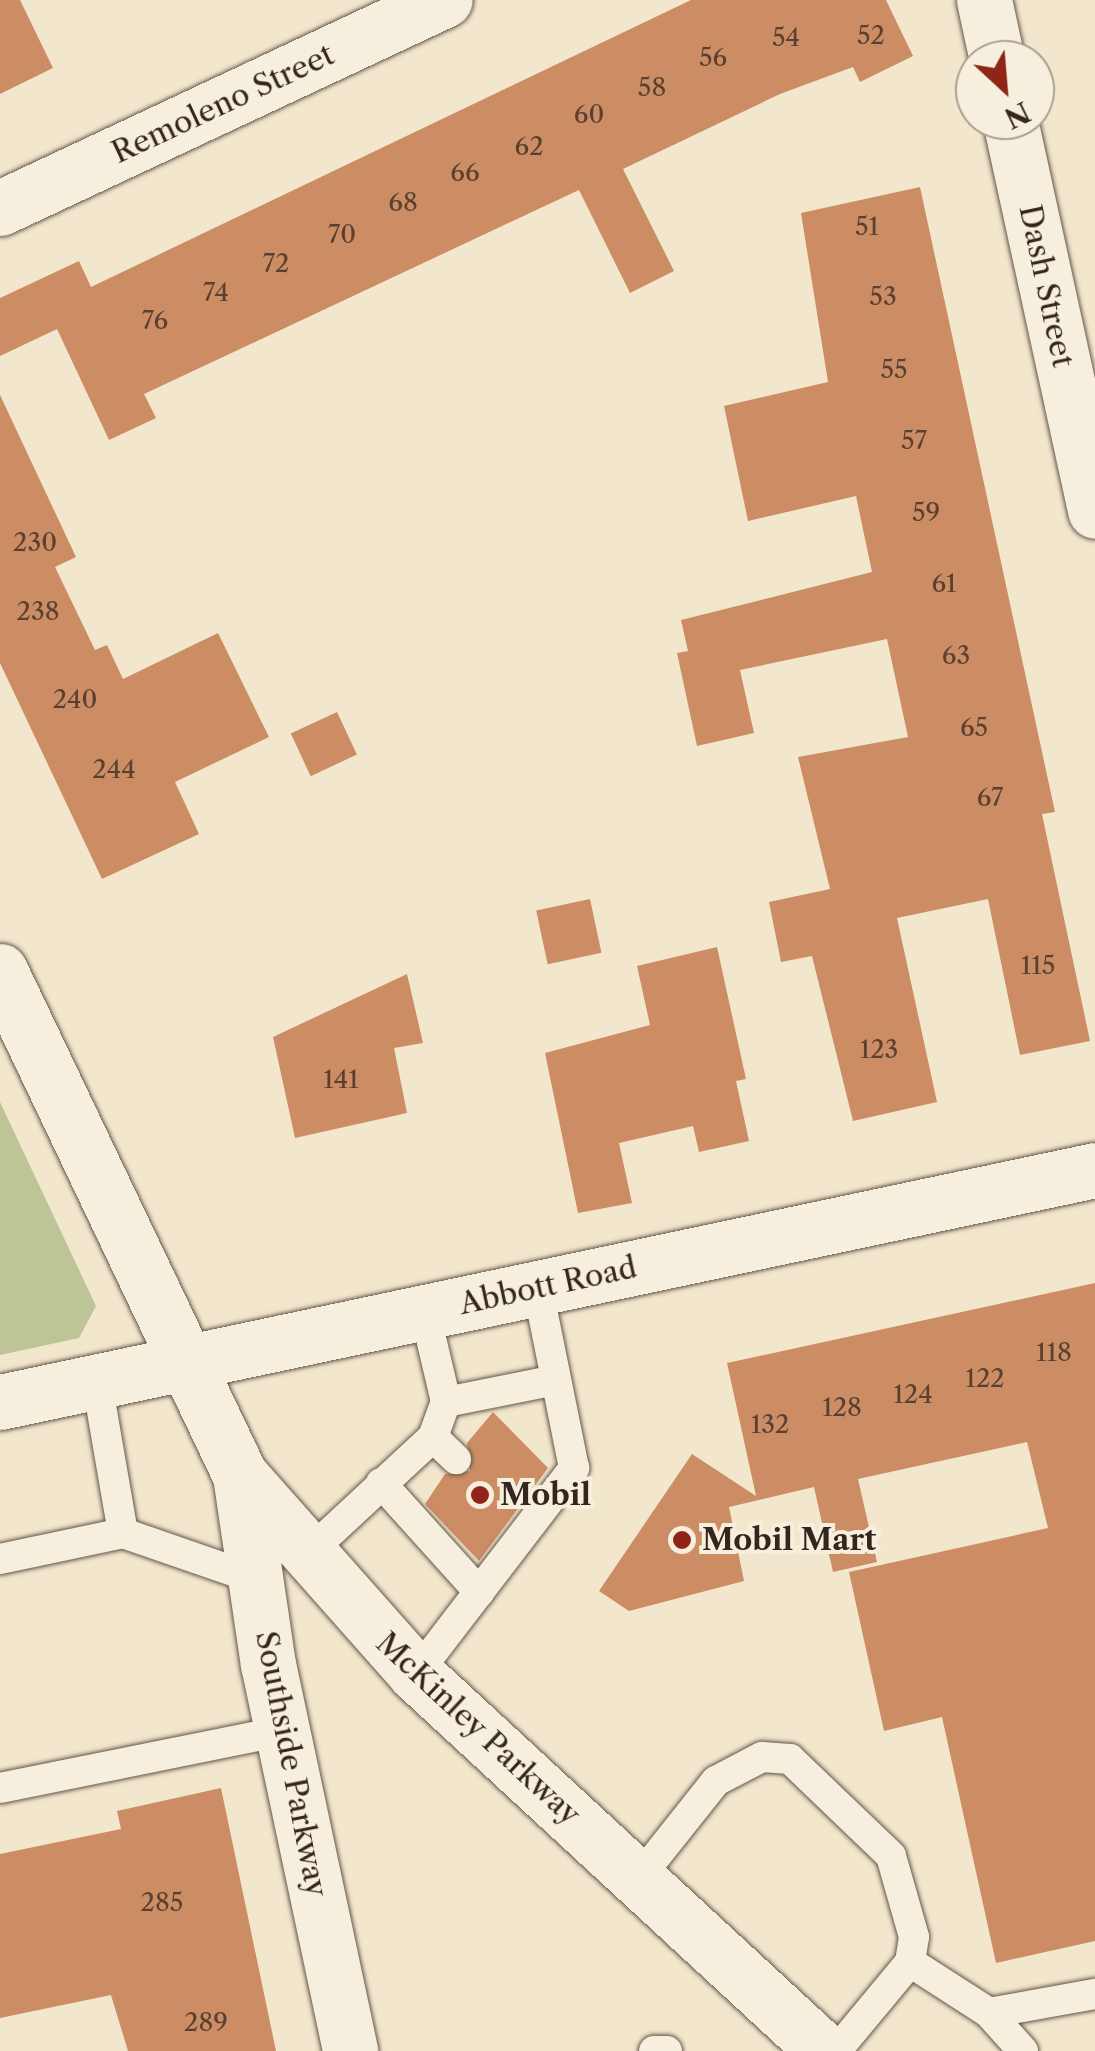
<!DOCTYPE html>
<html>
<head>
<meta charset="utf-8">
<style>
	body { margin:0 }
	#map { position:relative; width:1095px; height:2051px; overflow:hidden; background:#f2e6cd; font-family:"Libre Caslon Text",serif }
	div>[style] { position:absolute }
	.green>* { inset:0; background:#bdc496 }
	.building>* { inset:0; background:#cc8d65; transform-origin:0 0 }
	.roads { filter:drop-shadow(0 0 2px #64564a) drop-shadow(0 0 2px #64564a) }
	.service>* { height:30px; margin:-15px; padding:0 15px; transform-origin:15px; border-radius:15px; background:#f7efde }
	.minor>* { height:55px; margin:-27.5px; padding:0 27.5px; transform-origin:27.5px; border-radius:27.5px; background:#f7efde }
	.tertiary>* { height:55px; margin:-27.5px; padding:0 27.5px; transform-origin:27.5px; border-radius:27.5px; background:#f7efde }
	.dots>* { width:28px; height:28px; translate:-50% -50%; box-sizing:border-box; border:5px solid #f7efde; border-radius:50% }
	span { translate:-50% -50%; white-space:nowrap; text-align:center; line-height:1.15; -webkit-text-stroke:8px #f7efde; paint-order:stroke }
	.number-label { font-size:25px; color:#5a4030 }
	.number-label span { -webkit-text-stroke-width:0 }
	.street-label { font-size:30px; color:#34261e }
	.poi-label { font-size:30px; color:#34261e; font-weight:700 }
	.left { translate:0 -50%; text-align:left }
	.north { position:absolute; left:955px; top:40px; width:100px; height:100px; box-sizing:border-box; background:#f7efde; border:2px solid #a99f91; border-radius:50%; rotate:154deg; font-size:28px; font-weight:700; line-height:40px; text-align:center; color:#34261e }
	.north::after { content:''; display:block; margin:auto; width:35px; height:45px; background:#8f2418; clip-path:polygon(50% 0,100% 100%,50% 72%,0 100%) }
</style>
</head>
<body>
<div id="map">
	<div class="green">
		<div style="clip-path:polygon(0 1102px,96px 1306px,79px 1338px,0 1355px)"></div>
	</div>
	<div class="building">
		<div style="clip-path:polygon(0 0,20px 0,53px 68px,0 94px)"></div>
		<div style="clip-path:polygon(691px 0,886px 0,913px 56px,860px 82px,853px 67px,780px 94px,623px 169px,674px 271px,630px 293px,579px 190px,144px 394px,156px 418px,109px 440px,57px 329px,0 356px,0 298px,79px 261px,91px 287px)"></div>
		<div style="clip-path:polygon(920px 187px,1055px 812px,1042px 814px,1090px 1041px,1020px 1055px,988px 899px,897px 918px,937px 1102px,853px 1121px,812px 956px,781px 962px,769px 902px,830px 889px,798px 757px,908px 737px,887px 639px,740px 670px,754px 733px,697px 746px,677px 653px,688px 651px,681px 620px,872px 572px,856px 496px,748px 521px,724px 406px,828px 382px,801px 213px)"></div>
		<div style="clip-path:polygon(0 395px,76px 557px,55px 567px,95px 650px,107px 645px,123px 679px,218px 633px,269px 737px,175px 782px,199px 834px,102px 879px,0 663px)"></div>
		<div style="left:337px;top:712px;width:47px;height:51px;rotate:65deg"></div>
		<div style="left:590px;top:899px;width:55px;height:55px;rotate:78deg"></div>
		<div style="clip-path:polygon(717px 947px,746px 1079px,736px 1081px,749px 1141px,699px 1152px,693px 1126px,619px 1143px,632px 1203px,578px 1213px,545px 1053px,650px 1025px,637px 966px)"></div>
		<div style="clip-path:polygon(407px 974px,423px 1043px,394px 1048px,407px 1113px,295px 1138px,273px 1037px)"></div>
		<div style="clip-path:polygon(1095px 1283px,1095px 1941px,996px 1963px,942px 1717px,884px 1731px,849px 1572px,1048px 1528px,1027px 1442px,858px 1479px,877px 1562px,833px 1572px,814px 1487px,729px 1507px,744px 1581px,629px 1611px,599px 1591px,692px 1454px,756px 1496px,727px 1363px)"></div>
		<div style="clip-path:polygon(493px 1412px,548px 1468px,479px 1561px,425px 1504px,445px 1474px,470px 1471px,467px 1443px)"></div>
		<div style="clip-path:polygon(221px 1788px,276px 2051px,128px 2051px,111px 1995px,0 2018px,0 1854px,121px 1829px,117px 1811px)"></div>
	</div>
	<div class="roads">
		<div class="service">
			<div style="left:425px;top:1313px;width:91px;rotate:76.7deg"></div>
			<div style="left:446px;top:1402px;width:112px;rotate:-11.3deg"></div>
			<div style="left:433px;top:1437px;width:32px;rotate:44deg"></div>
			<div style="left:381px;top:1483px;width:147px;rotate:48deg"></div>
			<div style="left:123px;top:1533px;width:141px;rotate:19.1deg"></div>
			<div style="left:306px;top:1555px;width:173px;rotate:-42.9deg"></div>
			<div style="left:433px;top:1437px;width:37px;rotate:-70deg"></div>
			<div style="left:0;top:1559px;width:126px;rotate:-11.9deg"></div>
			<div style="left:123px;top:1533px;width:153px;rotate:-99.8deg"></div>
			<div style="left:416px;top:1674px;width:260px;rotate:-52.5deg"></div>
			<div style="left:574px;top:1468px;width:183px;rotate:-101.4deg"></div>
			<div style="left:0;top:1788px;width:289px;rotate:-11.4deg"></div>
			<div style="left:638px;top:1879px;width:125px;rotate:-51.5deg"></div>
			<div style="left:716px;top:1781px;width:52px;rotate:-27.6deg"></div>
			<div style="left:762px;top:1757px;width:28px;rotate:4deg"></div>
			<div style="left:790px;top:1759px;width:140px;rotate:43.8deg"></div>
			<div style="left:891px;top:1856px;width:84px;rotate:74.1deg"></div>
			<div style="left:914px;top:1937px;width:25px;rotate:99deg"></div>
			<div style="left:910px;top:1962px;width:116px;rotate:129.7deg"></div>
			<div style="left:910px;top:1962px;width:94px;rotate:32.8deg"></div>
			<div style="left:989px;top:2013px;width:108px;rotate:-10.2deg"></div>
			<div style="left:989px;top:2013px;width:51px;rotate:48.2deg"></div>
			<div style="left:654px;top:2051px;width:13px"></div>
		</div>
		<div class="minor">
			<div style="left:984px;top:0;width:61px;rotate:77.8deg"></div>
			<div style="left:1010px;top:120px;width:400px;rotate:77.7deg"></div>
			<div style="left:0;top:208px;width:491px;rotate:-25.1deg"></div>
			<div style="left:240px;top:1475px;width:191px;rotate:81.6deg"></div>
			<div style="left:268px;top:1664px;width:396px;rotate:78deg"></div>
		</div>
		<div class="tertiary">
			<div style="left:0;top:971px;width:558px;rotate:64.54deg"></div>
			<div style="left:240px;top:1475px;width:266px;rotate:48.5deg"></div>
			<div style="left:416px;top:1674px;width:556px;rotate:42.74deg"></div>
			<div style="left:0;top:1402px;width:1119px;rotate:-11.96deg"></div>
		</div>
	</div>
	<div class="dots">
		<div style="left:480px;top:1495px;background:#8f2418"></div>
		<div style="left:682px;top:1540px;background:#8f2418"></div>
	</div>
	<div class="number-label">
		<span style="left:871px;top:36px">52</span>
		<span style="left:786px;top:38px">54</span>
		<span style="left:713px;top:58px">56</span>
		<span style="left:652px;top:88px">58</span>
		<span style="left:589px;top:115px">60</span>
		<span style="left:529px;top:147px">62</span>
		<span style="left:465px;top:173px">66</span>
		<span style="left:403px;top:203px">68</span>
		<span style="left:867px;top:227px">51</span>
		<span style="left:342px;top:235px">70</span>
		<span style="left:276px;top:264px">72</span>
		<span style="left:216px;top:293px">74</span>
		<span style="left:883px;top:297px">53</span>
		<span style="left:155px;top:321px">76</span>
		<span style="left:894px;top:370px">55</span>
		<span style="left:914px;top:441px">57</span>
		<span style="left:926px;top:513px">59</span>
		<span style="left:35px;top:543px">230</span>
		<span style="left:944px;top:584px">61</span>
		<span style="left:38px;top:612px">238</span>
		<span style="left:956px;top:656px">63</span>
		<span style="left:75px;top:700px">240</span>
		<span style="left:974px;top:728px">65</span>
		<span style="left:114px;top:770px">244</span>
		<span style="left:990px;top:798px">67</span>
		<span style="left:1038px;top:966px">115</span>
		<span style="left:879px;top:1050px">123</span>
		<span style="left:341px;top:1080px">141</span>
		<span style="left:1054px;top:1353px">118</span>
		<span style="left:985px;top:1379px">122</span>
		<span style="left:913px;top:1395px">124</span>
		<span style="left:842px;top:1408px">128</span>
		<span style="left:770px;top:1425px">132</span>
		<span style="left:162px;top:1903px">285</span>
		<span style="left:206px;top:2023px">289</span>
	</div>
	<div class="street-label">
		<span style="left:223px;top:104px;rotate:-25deg">Remoleno Street</span>
		<span style="left:1046px;top:286px;rotate:78deg">Dash Street</span>
		<span style="left:548px;top:1286px;rotate:-12deg">Abbott Road</span>
		<span style="left:478px;top:1729px;rotate:43deg">McKinley Parkway</span>
		<span style="left:291px;top:1764px;rotate:79deg">Southside Parkway</span>
	</div>
	<div class="poi-label">
		<span class="left" style="left:500px;top:1495px">Mobil</span>
		<span class="left" style="left:702px;top:1540px">Mobil Mart</span>
	</div>
	<div class="north">N</div>
</div>
</body>
</html>
